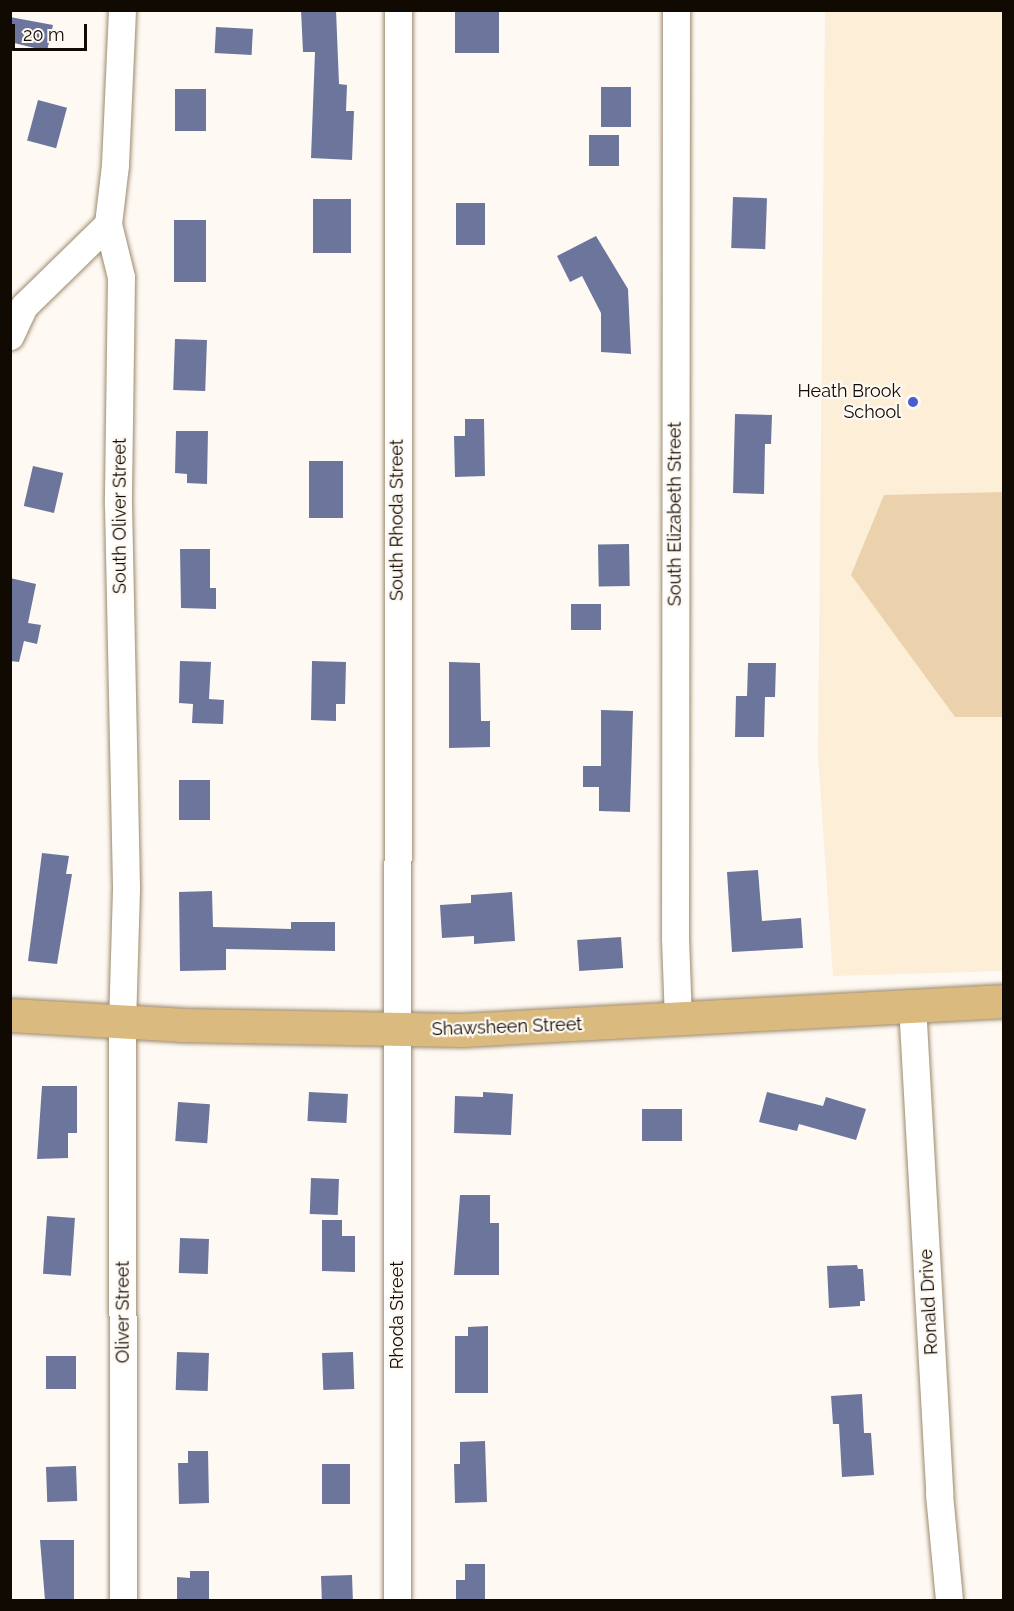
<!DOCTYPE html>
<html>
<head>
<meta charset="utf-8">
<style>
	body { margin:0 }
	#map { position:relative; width:1014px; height:1611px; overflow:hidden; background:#fef9f3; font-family:Raleway,sans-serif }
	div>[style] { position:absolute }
	.built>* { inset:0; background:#fdeed7 }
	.green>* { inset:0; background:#ebd2ad }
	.building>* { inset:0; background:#6c769c; transform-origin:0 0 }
	.roads { filter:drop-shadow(0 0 2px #9c896b) drop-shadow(0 0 2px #9c896b) }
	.minor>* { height:27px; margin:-13.5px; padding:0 13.5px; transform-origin:13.5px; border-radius:13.5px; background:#fff }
	.major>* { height:33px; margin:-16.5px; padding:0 16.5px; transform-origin:16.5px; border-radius:16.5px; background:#daba7f }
	.dots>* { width:16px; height:16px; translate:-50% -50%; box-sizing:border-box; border:3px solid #fef9f3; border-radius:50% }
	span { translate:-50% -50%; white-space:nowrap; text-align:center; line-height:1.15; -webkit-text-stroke:4.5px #fef9f3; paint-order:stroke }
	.poi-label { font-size:18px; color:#110a02 }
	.right { translate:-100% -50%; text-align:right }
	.street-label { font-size:18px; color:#110a02 }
	.frame { position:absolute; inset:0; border:12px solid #110a02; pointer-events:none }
	.scale { position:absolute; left:12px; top:24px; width:75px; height:27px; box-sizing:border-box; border:3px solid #110a02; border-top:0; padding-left:8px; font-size:18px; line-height:21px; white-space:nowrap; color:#110a02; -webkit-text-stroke:4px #fef9f3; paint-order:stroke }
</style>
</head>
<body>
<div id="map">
	<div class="built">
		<div style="clip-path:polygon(825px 11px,1003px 11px,1003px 971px,833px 976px,818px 755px)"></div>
	</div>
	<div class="green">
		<div style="clip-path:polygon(1003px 492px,1003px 717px,955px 717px,851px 575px,884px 495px)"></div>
	</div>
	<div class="building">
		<div style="clip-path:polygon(301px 10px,336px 10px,339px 84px,347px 85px,346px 111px,354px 111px,352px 160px,311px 158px,315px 52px,303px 52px)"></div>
		<div style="left:455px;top:10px;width:44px;height:43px"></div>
		<div style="clip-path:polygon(10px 17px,53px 25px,47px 51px,10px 42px)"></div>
		<div style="left:216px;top:27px;width:37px;height:26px;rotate:3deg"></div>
		<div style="left:601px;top:87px;width:30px;height:40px"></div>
		<div style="left:175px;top:89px;width:31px;height:42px"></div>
		<div style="left:38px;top:100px;width:30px;height:42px;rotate:15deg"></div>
		<div style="left:589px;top:135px;width:30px;height:31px"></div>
		<div style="left:733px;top:197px;width:34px;height:51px;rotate:2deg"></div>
		<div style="left:313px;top:199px;width:38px;height:54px"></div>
		<div style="left:456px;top:203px;width:29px;height:42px"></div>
		<div style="left:174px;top:220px;width:32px;height:62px"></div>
		<div style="clip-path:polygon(596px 236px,628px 289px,631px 354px,601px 352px,601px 313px,582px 276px,570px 282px,557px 256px)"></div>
		<div style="left:175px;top:339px;width:32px;height:51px;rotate:2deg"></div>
		<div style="clip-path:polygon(735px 414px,772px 415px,771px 444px,765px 444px,764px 494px,733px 493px)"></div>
		<div style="clip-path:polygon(465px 419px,484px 419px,485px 476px,455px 477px,454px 436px,465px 436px)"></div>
		<div style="clip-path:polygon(176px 431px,208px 431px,207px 484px,187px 483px,187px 474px,175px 473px)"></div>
		<div style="left:309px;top:461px;width:34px;height:57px"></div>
		<div style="left:33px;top:466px;width:31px;height:41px;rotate:13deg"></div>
		<div style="left:629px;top:544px;width:42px;height:31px;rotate:89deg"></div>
		<div style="clip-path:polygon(180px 549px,210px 549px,210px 588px,216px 588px,216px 609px,181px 608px)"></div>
		<div style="clip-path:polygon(10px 578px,36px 584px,28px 623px,41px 625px,37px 644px,24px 641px,19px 662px,10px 661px)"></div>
		<div style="left:571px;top:604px;width:30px;height:26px"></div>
		<div style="clip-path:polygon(180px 661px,211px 662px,209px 699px,224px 700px,223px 724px,192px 723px,193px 704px,179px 703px)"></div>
		<div style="clip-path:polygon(312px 661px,346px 662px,345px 704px,336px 704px,336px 721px,311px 720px)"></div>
		<div style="clip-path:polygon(449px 662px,480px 663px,481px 721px,490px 721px,490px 747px,449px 748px)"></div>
		<div style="clip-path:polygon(748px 663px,776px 663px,775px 697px,765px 697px,764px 737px,735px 737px,736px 696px,747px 696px)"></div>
		<div style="clip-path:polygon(601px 710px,633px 711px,630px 812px,599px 811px,599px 787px,583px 787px,583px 766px,601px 766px)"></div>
		<div style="left:179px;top:780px;width:31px;height:40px"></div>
		<div style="clip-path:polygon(42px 853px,69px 856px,66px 874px,72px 874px,57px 964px,28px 961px)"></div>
		<div style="clip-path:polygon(758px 870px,762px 921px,801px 918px,803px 948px,732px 952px,727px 872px)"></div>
		<div style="clip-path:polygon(212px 891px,213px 927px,291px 929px,291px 922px,335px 922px,335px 951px,226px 949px,226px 970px,180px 971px,179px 892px)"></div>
		<div style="clip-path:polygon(512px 892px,515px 941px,474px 944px,474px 936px,442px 938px,440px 905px,471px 903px,471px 895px)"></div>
		<div style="left:621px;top:937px;width:31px;height:44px;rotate:86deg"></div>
		<div style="clip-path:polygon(42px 1086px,77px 1086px,77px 1133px,68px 1133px,68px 1158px,37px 1159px)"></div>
		<div style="left:309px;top:1092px;width:39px;height:29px;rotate:3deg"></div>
		<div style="clip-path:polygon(483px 1092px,513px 1094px,511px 1135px,454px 1133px,455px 1096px,483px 1097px)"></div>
		<div style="clip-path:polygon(767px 1092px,823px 1106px,826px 1097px,866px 1109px,856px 1140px,799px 1124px,797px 1131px,759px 1122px)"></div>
		<div style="left:178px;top:1102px;width:32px;height:39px;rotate:4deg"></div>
		<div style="left:642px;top:1109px;width:40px;height:32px"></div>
		<div style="left:311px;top:1178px;width:28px;height:36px;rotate:2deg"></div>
		<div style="clip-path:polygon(460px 1195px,490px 1195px,490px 1223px,499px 1223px,499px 1275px,454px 1275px)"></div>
		<div style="left:47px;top:1216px;width:28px;height:58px;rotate:4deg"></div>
		<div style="clip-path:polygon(322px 1220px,342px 1220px,342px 1236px,355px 1236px,355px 1272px,322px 1271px)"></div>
		<div style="left:180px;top:1238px;width:29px;height:35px;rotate:2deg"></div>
		<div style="clip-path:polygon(857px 1265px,858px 1269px,863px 1269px,865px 1301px,860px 1301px,860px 1306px,829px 1308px,827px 1266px)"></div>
		<div style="clip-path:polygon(488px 1326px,488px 1393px,455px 1393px,455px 1336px,468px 1336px,468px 1327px)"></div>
		<div style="left:177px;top:1352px;width:32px;height:38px;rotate:2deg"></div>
		<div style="left:353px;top:1352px;width:37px;height:31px;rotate:88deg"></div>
		<div style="left:46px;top:1356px;width:30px;height:33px"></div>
		<div style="clip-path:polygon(862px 1394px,864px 1433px,871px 1433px,874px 1475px,842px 1477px,839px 1424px,833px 1424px,831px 1396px)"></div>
		<div style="clip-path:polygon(485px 1441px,487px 1502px,455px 1503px,454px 1464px,460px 1464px,460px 1442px)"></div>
		<div style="clip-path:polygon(188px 1451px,208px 1451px,209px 1503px,179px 1504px,178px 1463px,188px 1463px)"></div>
		<div style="left:322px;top:1464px;width:28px;height:40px"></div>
		<div style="left:76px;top:1466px;width:35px;height:30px;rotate:88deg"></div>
		<div style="clip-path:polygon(40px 1540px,74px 1540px,74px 1600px,45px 1600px)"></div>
		<div style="clip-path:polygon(465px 1564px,485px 1564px,485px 1600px,456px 1600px,456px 1580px,465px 1580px)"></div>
		<div style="clip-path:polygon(190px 1571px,209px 1571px,209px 1600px,177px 1600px,177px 1577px,190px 1578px)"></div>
		<div style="left:352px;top:1575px;width:25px;height:31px;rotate:88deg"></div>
	</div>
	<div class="roads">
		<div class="minor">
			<div style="left:122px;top:10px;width:155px;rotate:92.6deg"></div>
			<div style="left:115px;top:165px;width:59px;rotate:96.8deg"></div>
			<div style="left:108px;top:224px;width:55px;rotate:76.2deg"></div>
			<div style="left:121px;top:277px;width:227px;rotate:90.8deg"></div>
			<div style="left:118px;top:504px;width:385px;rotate:88.8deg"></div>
			<div style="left:126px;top:889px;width:134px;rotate:91.7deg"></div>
			<div style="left:122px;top:1023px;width:577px;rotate:89.9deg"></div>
			<div style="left:676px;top:10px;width:928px;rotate:90.06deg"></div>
			<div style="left:675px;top:938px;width:80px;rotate:87.9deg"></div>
			<div style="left:10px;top:336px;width:33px;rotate:-65deg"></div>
			<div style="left:24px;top:306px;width:117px;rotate:-44.3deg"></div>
			<div style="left:912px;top:1004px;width:491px;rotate:86.8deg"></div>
			<div style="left:939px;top:1494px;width:106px;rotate:84.6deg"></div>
			<div style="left:397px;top:1600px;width:1590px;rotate:-89.96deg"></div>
		</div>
		<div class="major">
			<div style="left:10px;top:1015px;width:171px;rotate:3.3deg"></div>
			<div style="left:181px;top:1025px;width:280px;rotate:1deg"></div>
			<div style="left:461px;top:1030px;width:544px;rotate:-3.06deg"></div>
		</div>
	</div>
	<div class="dots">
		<div style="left:913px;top:402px;background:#495cd1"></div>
	</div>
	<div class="poi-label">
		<span class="right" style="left:901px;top:402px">Heath Brook<br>School</span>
	</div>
	<div class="street-label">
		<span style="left:675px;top:514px;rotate:-90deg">South Elizabeth Street</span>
		<span style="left:120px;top:516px;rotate:-90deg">South Oliver Street</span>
		<span style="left:397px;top:520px;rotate:-90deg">South Rhoda Street</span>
		<span style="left:507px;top:1027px;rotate:-2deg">Shawsheen Street</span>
		<span style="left:929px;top:1302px;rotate:-93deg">Ronald Drive</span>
		<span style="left:123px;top:1312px;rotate:-90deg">Oliver Street</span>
		<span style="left:397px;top:1315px;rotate:-90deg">Rhoda Street</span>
	</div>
	<div class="frame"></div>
	<div class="scale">20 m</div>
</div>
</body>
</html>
